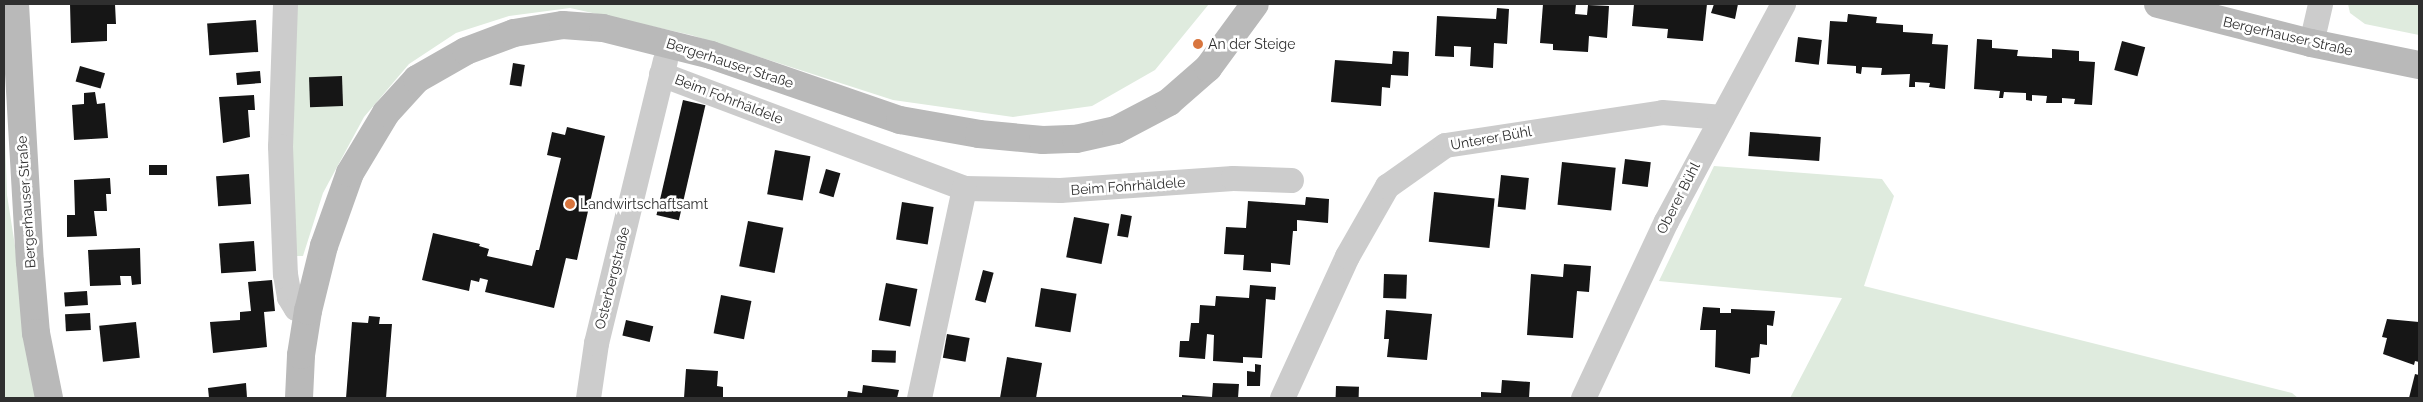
<!DOCTYPE html>
<html>
<head>
<meta charset="utf-8">
<style>
	body { margin:0 }
	#map { position:relative; width:2423px; height:402px; overflow:hidden; background:#fff; font-family:Raleway,sans-serif }
	div>[style] { position:absolute }
	.green>* { inset:0; background:#dfebde }
	.building>* { inset:0; background:#161616; transform-origin:0 0 }
	.street>* { height:25px; margin:-12.5px; padding:0 12.5px; transform-origin:12.5px; border-radius:12.5px; background:#ccc }
	.secondary>* { height:28px; margin:-14px; padding:0 14px; transform-origin:14px; border-radius:14px; background:#b9b9b9 }
	.dots>* { width:14px; height:14px; translate:-50% -50%; box-sizing:border-box; border:2px solid #fff; border-radius:50% }
	span { translate:-50% -50%; white-space:nowrap; text-align:center; line-height:1.15; -webkit-text-stroke:5px #fff; paint-order:stroke }
	.street-label { font-size:14px; color:#2f2f2f }
	.poi-label { font-size:14px; color:#2f2f2f }
	.left { translate:0 -50%; text-align:left }
	.frame { position:absolute; inset:0; border:5px solid #2f2f2f; pointer-events:none }
</style>
</head>
<body>
<div id="map">
	<div class="green">
		<div style="clip-path:polygon(291px 4px,1209px 4px,1155px 70px,1092px 106px,1013px 117px,893px 100px,691px 35px,570px 8px,509px 16px,456px 33px,409px 64px,364px 117px,323px 193px,303px 256px,291px 256px)"></div>
		<div style="clip-path:polygon(2348px 4px,2419px 4px,2419px 35px,2365px 24px,2350px 13px)"></div>
		<div style="clip-path:polygon(4px 106px,7px 195px,39px 398px,4px 398px)"></div>
		<div style="clip-path:polygon(1714px 166px,1882px 179px,1894px 196px,1864px 286px,2292px 393px,2298px 398px,1790px 398px,1842px 298px,1659px 281px)"></div>
	</div>
	<div class="building">
		<div style="clip-path:polygon(70px 4px,115px 4px,116px 24px,107px 24px,107px 41px,71px 43px)"></div>
		<div style="clip-path:polygon(1543px 4px,1576px 4px,1575px 14px,1587px 15px,1588px 5px,1609px 6px,1607px 38px,1589px 36px,1588px 52px,1553px 50px,1553px 44px,1540px 43px)"></div>
		<div style="clip-path:polygon(1634px 4px,1707px 4px,1703px 41px,1667px 38px,1668px 29px,1632px 26px)"></div>
		<div style="clip-path:polygon(1714px 4px,1738px 4px,1735px 19px,1711px 13px)"></div>
		<div style="clip-path:polygon(1497px 8px,1509px 9px,1507px 44px,1494px 43px,1493px 68px,1470px 66px,1471px 47px,1454px 46px,1454px 57px,1435px 56px,1437px 16px,1496px 19px)"></div>
		<div style="clip-path:polygon(1848px 14px,1877px 17px,1876px 23px,1903px 25px,1903px 32px,1933px 34px,1932px 44px,1948px 45px,1945px 89px,1929px 87px,1930px 83px,1915px 82px,1915px 87px,1909px 87px,1910px 74px,1881px 75px,1882px 68px,1862px 67px,1861px 74px,1856px 73px,1856px 66px,1827px 64px,1830px 21px,1847px 22px)"></div>
		<div style="left:256px;top:20px;width:32px;height:49px;rotate:86deg"></div>
		<div style="left:1798px;top:37px;width:24px;height:25px;rotate:7deg"></div>
		<div style="clip-path:polygon(1977px 39px,1992px 40px,1992px 48px,2018px 50px,2017px 56px,2052px 58px,2052px 49px,2079px 51px,2079px 61px,2095px 62px,2092px 105px,2074px 104px,2075px 99px,2062px 98px,2062px 103px,2046px 103px,2047px 96px,2032px 95px,2032px 101px,2026px 100px,2026px 93px,2004px 92px,2003px 98px,1999px 98px,2000px 91px,1974px 89px)"></div>
		<div style="left:2122px;top:41px;width:24px;height:30px;rotate:15deg"></div>
		<div style="clip-path:polygon(1393px 51px,1409px 52px,1408px 76px,1391px 75px,1390px 88px,1382px 87px,1381px 106px,1331px 102px,1335px 60px,1392px 64px)"></div>
		<div style="left:513px;top:63px;width:12px;height:22px;rotate:9deg"></div>
		<div style="left:80px;top:66px;width:26px;height:16px;rotate:16deg"></div>
		<div style="left:260px;top:71px;width:12px;height:24px;rotate:85deg"></div>
		<div style="left:342px;top:76px;width:30px;height:33px;rotate:88deg"></div>
		<div style="clip-path:polygon(95px 92px,97px 104px,105px 103px,108px 138px,74px 140px,72px 105px,84px 104px,84px 93px)"></div>
		<div style="clip-path:polygon(254px 95px,255px 110px,248px 110px,250px 137px,223px 143px,219px 97px)"></div>
		<div style="left:683px;top:100px;width:23px;height:118px;rotate:13deg"></div>
		<div style="clip-path:polygon(567px 127px,605px 136px,577px 260px,566px 258px,554px 308px,485px 292px,488px 280px,480px 278px,479px 282px,471px 280px,469px 291px,422px 280px,433px 233px,480px 244px,479px 246px,489px 249px,487px 256px,532px 266px,536px 250px,539px 250px,561px 158px,547px 155px,552px 132px,565px 135px)"></div>
		<div style="left:1750px;top:132px;width:71px;height:24px;rotate:4deg"></div>
		<div style="left:775px;top:150px;width:36px;height:45px;rotate:10deg"></div>
		<div style="left:1625px;top:159px;width:26px;height:25px;rotate:7deg"></div>
		<div style="left:1562px;top:162px;width:54px;height:43px;rotate:6deg"></div>
		<div style="left:149px;top:165px;width:18px;height:10px"></div>
		<div style="left:826px;top:169px;width:15px;height:25px;rotate:16deg"></div>
		<div style="left:249px;top:174px;width:30px;height:33px;rotate:86deg"></div>
		<div style="left:1501px;top:175px;width:28px;height:32px;rotate:6deg"></div>
		<div style="clip-path:polygon(110px 178px,111px 194px,106px 194px,107px 211px,94px 211px,97px 236px,67px 237px,67px 215px,75px 215px,74px 180px)"></div>
		<div style="left:1434px;top:192px;width:61px;height:50px;rotate:6deg"></div>
		<div style="clip-path:polygon(1306px 197px,1329px 199px,1328px 223px,1297px 220px,1297px 231px,1293px 231px,1290px 265px,1271px 263px,1271px 272px,1243px 270px,1244px 255px,1224px 254px,1226px 227px,1246px 228px,1248px 201px,1305px 205px)"></div>
		<div style="left:902px;top:202px;width:32px;height:38px;rotate:9deg"></div>
		<div style="left:1121px;top:214px;width:11px;height:22px;rotate:10deg"></div>
		<div style="left:1074px;top:217px;width:36px;height:41px;rotate:11deg"></div>
		<div style="left:748px;top:221px;width:36px;height:46px;rotate:11deg"></div>
		<div style="left:254px;top:241px;width:30px;height:35px;rotate:86deg"></div>
		<div style="clip-path:polygon(140px 248px,141px 284px,132px 285px,131px 276px,120px 276px,121px 285px,90px 286px,88px 250px)"></div>
		<div style="clip-path:polygon(1564px 264px,1591px 266px,1589px 292px,1577px 291px,1573px 338px,1527px 335px,1531px 274px,1563px 277px)"></div>
		<div style="left:983px;top:270px;width:11px;height:31px;rotate:15deg"></div>
		<div style="left:1384px;top:274px;width:23px;height:24px;rotate:2deg"></div>
		<div style="clip-path:polygon(272px 280px,275px 311px,264px 312px,267px 347px,213px 353px,210px 322px,240px 320px,240px 312px,251px 311px,248px 282px)"></div>
		<div style="left:886px;top:283px;width:32px;height:38px;rotate:11deg"></div>
		<div style="clip-path:polygon(1250px 285px,1276px 287px,1275px 300px,1266px 299px,1262px 358px,1243px 357px,1243px 363px,1213px 361px,1214px 335px,1207px 334px,1205px 359px,1179px 357px,1180px 341px,1189px 341px,1191px 323px,1199px 323px,1200px 305px,1215px 306px,1216px 296px,1249px 298px)"></div>
		<div style="left:1041px;top:288px;width:36px;height:39px;rotate:9deg"></div>
		<div style="left:87px;top:291px;width:14px;height:23px;rotate:86deg"></div>
		<div style="left:721px;top:295px;width:31px;height:39px;rotate:11deg"></div>
		<div style="clip-path:polygon(1703px 307px,1720px 308px,1720px 313px,1731px 313px,1731px 309px,1775px 311px,1773px 326px,1767px 325px,1767px 345px,1760px 344px,1759px 357px,1751px 358px,1750px 374px,1715px 367px,1716px 330px,1700px 330px)"></div>
		<div style="clip-path:polygon(1386px 310px,1432px 314px,1427px 360px,1387px 357px,1389px 339px,1384px 339px)"></div>
		<div style="left:90px;top:313px;width:17px;height:25px;rotate:87deg"></div>
		<div style="clip-path:polygon(369px 316px,380px 317px,379px 324px,392px 324px,386px 398px,346px 398px,352px 322px,368px 323px)"></div>
		<div style="clip-path:polygon(2387px 319px,2419px 322px,2419px 362px,2415px 361px,2414px 365px,2383px 354px,2387px 338px,2382px 337px)"></div>
		<div style="left:626px;top:320px;width:28px;height:16px;rotate:13deg"></div>
		<div style="left:136px;top:322px;width:36px;height:37px;rotate:84deg"></div>
		<div style="left:947px;top:334px;width:23px;height:24px;rotate:10deg"></div>
		<div style="left:872px;top:350px;width:24px;height:12px;rotate:2deg"></div>
		<div style="clip-path:polygon(1007px 357px,1042px 363px,1036px 398px,1000px 398px)"></div>
		<div style="clip-path:polygon(1255px 364px,1261px 365px,1260px 386px,1247px 386px,1247px 371px,1255px 372px)"></div>
		<div style="clip-path:polygon(686px 369px,718px 371px,717px 386px,723px 387px,723px 398px,684px 398px)"></div>
		<div style="clip-path:polygon(2415px 374px,2419px 375px,2419px 398px,2409px 398px)"></div>
		<div style="clip-path:polygon(1502px 380px,1530px 382px,1529px 398px,1481px 398px,1481px 392px,1501px 393px)"></div>
		<div style="clip-path:polygon(246px 383px,247px 398px,209px 398px,208px 388px)"></div>
		<div style="clip-path:polygon(1213px 383px,1239px 384px,1238px 398px,1182px 398px,1182px 395px,1212px 397px)"></div>
		<div style="clip-path:polygon(863px 385px,899px 390px,897px 398px,847px 398px,848px 391px,862px 393px)"></div>
		<div style="left:1336px;top:386px;width:23px;height:12px;rotate:2deg"></div>
	</div>
	<div class="street">
		<div style="left:285px;top:4px;width:142px;rotate:92deg"></div>
		<div style="left:280px;top:146px;width:128px;rotate:87.8deg"></div>
		<div style="left:285px;top:274px;width:23px;rotate:80deg"></div>
		<div style="left:289px;top:297px;width:13px;rotate:58deg"></div>
		<div style="left:296px;top:308px;width:12px;rotate:14deg"></div>
		<div style="left:2311px;top:43px;width:40px;rotate:-77deg"></div>
		<div style="left:661px;top:74px;width:324px;rotate:20.6deg"></div>
		<div style="left:964px;top:188px;width:96px;rotate:1.2deg"></div>
		<div style="left:1060px;top:190px;width:173px;rotate:-4deg"></div>
		<div style="left:1233px;top:178px;width:58px;rotate:2deg"></div>
		<div style="left:588px;top:398px;width:56px;rotate:-81.7deg"></div>
		<div style="left:596px;top:343px;width:291px;rotate:-76.3deg"></div>
		<div style="left:919px;top:398px;width:215px;rotate:-77.9deg"></div>
		<div style="left:1282px;top:398px;width:156px;rotate:-65.4deg"></div>
		<div style="left:1347px;top:256px;width:81px;rotate:-60.3deg"></div>
		<div style="left:1387px;top:186px;width:71px;rotate:-35.3deg"></div>
		<div style="left:1445px;top:145px;width:219px;rotate:-8.6deg"></div>
		<div style="left:1662px;top:112px;width:60px;rotate:4.8deg"></div>
		<div style="left:1583px;top:398px;width:195px;rotate:-64.9deg"></div>
		<div style="left:1666px;top:221px;width:247px;rotate:-61.7deg"></div>
	</div>
	<div class="secondary">
		<div style="left:15px;top:4px;width:258px;rotate:86.7deg"></div>
		<div style="left:30px;top:262px;width:71px;rotate:85.2deg"></div>
		<div style="left:36px;top:333px;width:66px;rotate:78.7deg"></div>
		<div style="left:2158px;top:4px;width:158px;rotate:14.3deg"></div>
		<div style="left:2311px;top:43px;width:110px;rotate:11.5deg"></div>
		<div style="left:299px;top:398px;width:43px;rotate:-87.3deg"></div>
		<div style="left:301px;top:355px;width:45px;rotate:-81deg"></div>
		<div style="left:308px;top:311px;width:67px;rotate:-76.2deg"></div>
		<div style="left:324px;top:246px;width:77px;rotate:-70.4deg"></div>
		<div style="left:350px;top:173px;width:70px;rotate:-59deg"></div>
		<div style="left:386px;top:113px;width:46px;rotate:-47.6deg"></div>
		<div style="left:417px;top:79px;width:56px;rotate:-29.7deg"></div>
		<div style="left:466px;top:51px;width:51px;rotate:-20.6deg"></div>
		<div style="left:514px;top:33px;width:50px;rotate:-9.3deg"></div>
		<div style="left:563px;top:25px;width:40px;rotate:4.3deg"></div>
		<div style="left:603px;top:28px;width:111px;rotate:14deg"></div>
		<div style="left:711px;top:55px;width:200px;rotate:19deg"></div>
		<div style="left:900px;top:120px;width:80px;rotate:10deg"></div>
		<div style="left:979px;top:134px;width:64px;rotate:5.4deg"></div>
		<div style="left:1043px;top:140px;width:33px;rotate:-2deg"></div>
		<div style="left:1076px;top:139px;width:41px;rotate:-12.7deg"></div>
		<div style="left:1116px;top:130px;width:60px;rotate:-27.8deg"></div>
		<div style="left:1169px;top:102px;width:52px;rotate:-41.1deg"></div>
		<div style="left:1208px;top:68px;width:79px;rotate:-53.7deg"></div>
	</div>
	<div class="dots">
		<div style="left:1198px;top:44px;background:#d8753e"></div>
		<div style="left:570px;top:204px;background:#d8753e"></div>
	</div>
	<div class="street-label">
		<span style="left:2288px;top:36px;rotate:13deg">Bergerhauser Straße</span>
		<span style="left:730px;top:63px;rotate:18deg">Bergerhauser Straße</span>
		<span style="left:729px;top:99px;rotate:21deg">Beim Fohrhäldele</span>
		<span style="left:1491px;top:138px;rotate:-10deg">Unterer Bühl</span>
		<span style="left:1128px;top:186px;rotate:-4deg">Beim Fohrhäldele</span>
		<span style="left:1678px;top:198px;rotate:-63deg">Oberer Bühl</span>
		<span style="left:26px;top:202px;rotate:-94deg">Bergerhauser Straße</span>
		<span style="left:612px;top:278px;rotate:-76deg">Osterbergstraße</span>
	</div>
	<div class="poi-label">
		<span class="left" style="left:1208px;top:44px">An der Steige</span>
		<span class="left" style="left:580px;top:204px">Landwirtschaftsamt</span>
	</div>
	<div class="frame"></div>
</div>
</body>
</html>
